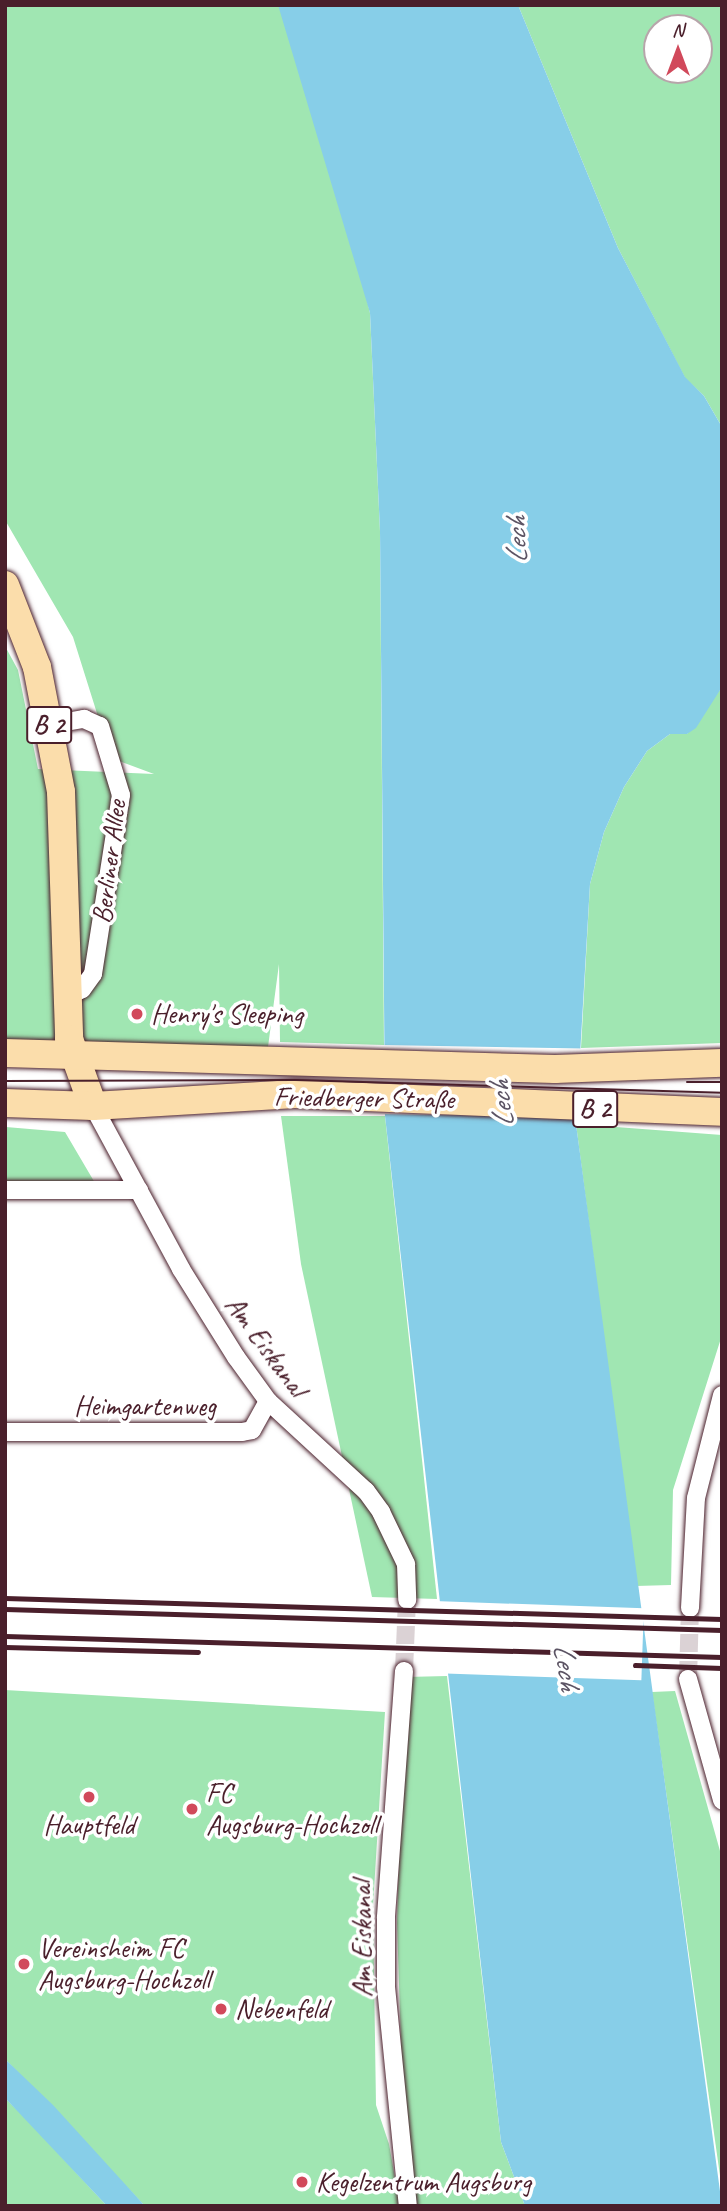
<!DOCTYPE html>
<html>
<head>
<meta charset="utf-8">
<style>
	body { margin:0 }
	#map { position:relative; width:727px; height:2211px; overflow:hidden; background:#fff; font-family:Caveat,sans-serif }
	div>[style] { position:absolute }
	.green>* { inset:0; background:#a0e6b2 }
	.water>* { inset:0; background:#87cee8 }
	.pier>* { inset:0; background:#fff; transform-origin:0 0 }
	.minor-tunnel>* { height:18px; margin-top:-9px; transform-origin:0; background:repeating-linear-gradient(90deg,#dbd2d5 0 18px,transparent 0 27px) }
	.roads { filter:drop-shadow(0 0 2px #4a1f2b) drop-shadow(0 0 2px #4a1f2b) }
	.minor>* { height:18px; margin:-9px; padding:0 9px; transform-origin:9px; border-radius:9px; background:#fff }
	.primary>* { height:28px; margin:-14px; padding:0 14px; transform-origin:14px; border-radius:14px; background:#fbddab }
	.tram>* { height:2px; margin:-1px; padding:0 1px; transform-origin:1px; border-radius:1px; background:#4a1f2b }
	.rail>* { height:5px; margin:-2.5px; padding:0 2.5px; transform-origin:2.5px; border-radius:2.5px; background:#4a1f2b }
	.dots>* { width:19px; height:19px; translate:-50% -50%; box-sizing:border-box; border:4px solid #fff; border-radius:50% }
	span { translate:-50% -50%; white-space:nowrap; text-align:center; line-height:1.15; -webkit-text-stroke:7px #fff; paint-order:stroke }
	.shield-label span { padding:2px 5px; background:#fff; border:2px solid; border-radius:5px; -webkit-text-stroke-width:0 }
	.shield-label { font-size:26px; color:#4a1f2b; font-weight:700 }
	.street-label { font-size:28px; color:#4a1f2b }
	.poi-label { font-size:28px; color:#4a1f2b }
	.left { translate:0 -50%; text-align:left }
	.water-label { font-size:30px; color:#5c5464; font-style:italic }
	.frame { position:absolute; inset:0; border:7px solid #4a1f2b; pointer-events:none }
	.north { position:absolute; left:643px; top:14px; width:70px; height:70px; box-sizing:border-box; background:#fff; border:2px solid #b7a5aa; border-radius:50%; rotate:0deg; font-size:19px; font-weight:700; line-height:28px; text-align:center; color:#4a1f2b }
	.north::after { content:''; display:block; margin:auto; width:24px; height:32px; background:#d1495b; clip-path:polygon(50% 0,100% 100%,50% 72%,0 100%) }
</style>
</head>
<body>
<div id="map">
	<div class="green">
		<div style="clip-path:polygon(5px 5px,299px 5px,370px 313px,380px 531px,384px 1045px,280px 1042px,279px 964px,268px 1047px,5px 1039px,5px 646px,18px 670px,38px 769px,154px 774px,111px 758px,73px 637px,5px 520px)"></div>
		<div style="clip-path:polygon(evenodd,518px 5px,722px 5px,722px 427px,704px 396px,685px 378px,618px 248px,518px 5px,657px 28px,699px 28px,699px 70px,657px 70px,657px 28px)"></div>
		<div style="clip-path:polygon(722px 687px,722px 1043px,581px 1048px,590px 884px,604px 832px,624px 787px,647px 751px,670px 734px,687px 734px)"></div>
		<div style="clip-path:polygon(5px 1116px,6px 1127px,65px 1132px,95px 1183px,5px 1185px)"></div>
		<div style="clip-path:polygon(281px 1116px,385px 1116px,437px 1599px,372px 1597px,301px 1264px)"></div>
		<div style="clip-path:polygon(576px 1124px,722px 1135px,722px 1335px,673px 1490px,671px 1585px,636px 1586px)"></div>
		<div style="clip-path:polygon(447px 1676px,501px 2142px,525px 2206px,414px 2206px,403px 2106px,397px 1923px,403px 1710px,406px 1677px)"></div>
		<div style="clip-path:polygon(5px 1690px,385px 1712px,373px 1906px,376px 2105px,389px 2144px,400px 2206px,145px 2206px,5px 2059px)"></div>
		<div style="clip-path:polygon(675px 1691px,722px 1858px,722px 2190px,652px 1692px)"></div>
		<div style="clip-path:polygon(5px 2098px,30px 2123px,107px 2206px,5px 2206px)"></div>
	</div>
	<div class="water">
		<div style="clip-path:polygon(278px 5px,518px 5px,618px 248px,685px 377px,704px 396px,722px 427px,722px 687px,696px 728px,687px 734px,670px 734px,647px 751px,624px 787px,604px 832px,590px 884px,576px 1124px,722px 2206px,525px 2206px,501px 2142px,385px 1116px,380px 531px,370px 313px)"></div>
		<div style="clip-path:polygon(5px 2059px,53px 2105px,145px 2206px,107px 2206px,5px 2098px)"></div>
	</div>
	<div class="pier">
		<div style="left:381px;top:1045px;width:203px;height:69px;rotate:1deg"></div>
		<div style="left:434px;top:1601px;width:210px;height:72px;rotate:2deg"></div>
	</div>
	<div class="minor-tunnel">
		<div style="left:404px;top:1671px;width:71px;rotate:-87.6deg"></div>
		<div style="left:688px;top:1679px;width:71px;rotate:-88.4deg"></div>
	</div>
	<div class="roads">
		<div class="minor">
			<div style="left:49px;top:725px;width:36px;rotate:-10deg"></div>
			<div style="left:84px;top:719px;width:17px;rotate:24deg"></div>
			<div style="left:100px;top:726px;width:72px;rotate:73.1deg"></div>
			<div style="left:121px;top:795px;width:181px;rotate:98.9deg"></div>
			<div style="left:93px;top:974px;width:19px;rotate:126deg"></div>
			<div style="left:82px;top:989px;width:18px;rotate:153deg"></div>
			<div style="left:93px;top:1106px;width:185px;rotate:61.6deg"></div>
			<div style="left:181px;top:1269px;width:104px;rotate:58deg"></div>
			<div style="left:236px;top:1357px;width:54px;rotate:54deg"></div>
			<div style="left:268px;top:1401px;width:133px;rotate:42.6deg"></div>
			<div style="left:366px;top:1491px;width:26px;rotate:54deg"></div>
			<div style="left:381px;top:1512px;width:58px;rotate:64.3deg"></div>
			<div style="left:406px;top:1564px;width:36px;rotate:88deg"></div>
			<div style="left:5px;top:1190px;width:134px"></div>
			<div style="left:5px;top:1432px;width:237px"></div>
			<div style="left:242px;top:1432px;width:10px;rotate:-11deg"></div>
			<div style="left:252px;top:1430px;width:33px;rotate:-61deg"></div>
			<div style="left:690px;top:1608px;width:110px;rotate:-86.9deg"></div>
			<div style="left:696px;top:1498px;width:106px;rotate:-75.8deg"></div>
			<div style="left:404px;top:1671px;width:248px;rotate:94.2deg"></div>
			<div style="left:386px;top:1918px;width:69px;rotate:90deg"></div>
			<div style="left:386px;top:1987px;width:220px;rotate:84.3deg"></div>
			<div style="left:688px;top:1679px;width:126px;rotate:74.3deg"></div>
		</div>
		<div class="primary">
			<div style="left:5px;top:585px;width:88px;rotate:68.7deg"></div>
			<div style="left:37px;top:667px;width:127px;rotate:79.1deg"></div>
			<div style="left:61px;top:792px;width:247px;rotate:88.1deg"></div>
			<div style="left:69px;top:1039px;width:71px;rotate:70.3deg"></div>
			<div style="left:5px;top:1053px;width:550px;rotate:1.67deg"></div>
			<div style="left:555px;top:1069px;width:167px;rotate:-2.1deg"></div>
			<div style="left:5px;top:1103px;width:88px;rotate:2deg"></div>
			<div style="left:93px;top:1106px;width:202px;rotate:-3.4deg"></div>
			<div style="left:295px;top:1094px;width:427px;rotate:2.4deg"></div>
		</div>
	</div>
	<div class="tram">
		<div style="left:5px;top:1081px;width:290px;rotate:-0.2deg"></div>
		<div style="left:295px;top:1080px;width:427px;rotate:1.7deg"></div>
		<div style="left:687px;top:1082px;width:35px"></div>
	</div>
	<div class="rail">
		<div style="left:5px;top:1598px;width:717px;rotate:1.68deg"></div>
		<div style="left:5px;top:1609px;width:717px;rotate:1.68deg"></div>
		<div style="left:5px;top:1636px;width:717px;rotate:1.68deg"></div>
		<div style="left:5px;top:1647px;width:193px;rotate:1.5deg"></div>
		<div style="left:635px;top:1665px;width:87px;rotate:2deg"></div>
	</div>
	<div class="dots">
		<div style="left:137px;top:1014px;background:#d1495b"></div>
		<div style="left:89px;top:1797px;background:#d1495b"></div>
		<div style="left:192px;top:1809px;background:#d1495b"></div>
		<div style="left:24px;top:1964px;background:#d1495b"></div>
		<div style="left:221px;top:2009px;background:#d1495b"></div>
		<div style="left:302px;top:2182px;background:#d1495b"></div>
	</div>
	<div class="shield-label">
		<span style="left:49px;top:725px">B 2</span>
		<span style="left:595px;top:1109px">B 2</span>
	</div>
	<div class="street-label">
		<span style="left:109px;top:862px;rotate:-83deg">Berliner Allee</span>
		<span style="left:364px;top:1098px;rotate:1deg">Friedberger Straße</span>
		<span style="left:266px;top:1346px;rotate:54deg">Am Eiskanal</span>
		<span style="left:145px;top:1406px">Heimgartenweg</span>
		<span style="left:362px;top:1939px;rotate:-90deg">Am Eiskanal</span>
	</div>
	<div class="poi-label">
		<span class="left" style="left:151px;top:1014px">Henry's Sleeping</span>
		<span class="left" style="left:206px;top:1809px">FC<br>Augsburg-Hochzoll</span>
		<span style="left:89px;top:1825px">Hauptfeld</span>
		<span class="left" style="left:38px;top:1964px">Vereinsheim FC<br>Augsburg-Hochzoll</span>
		<span class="left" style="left:235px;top:2009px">Nebenfeld</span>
		<span class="left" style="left:316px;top:2182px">Kegelzentrum Augsburg</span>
	</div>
	<div class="water-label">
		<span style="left:516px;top:540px;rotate:-91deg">Lech</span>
		<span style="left:501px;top:1104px;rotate:-96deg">Lech</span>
		<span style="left:567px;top:1667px;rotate:82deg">Lech</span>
	</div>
	<div class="frame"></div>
	<div class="north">N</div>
</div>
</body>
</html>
